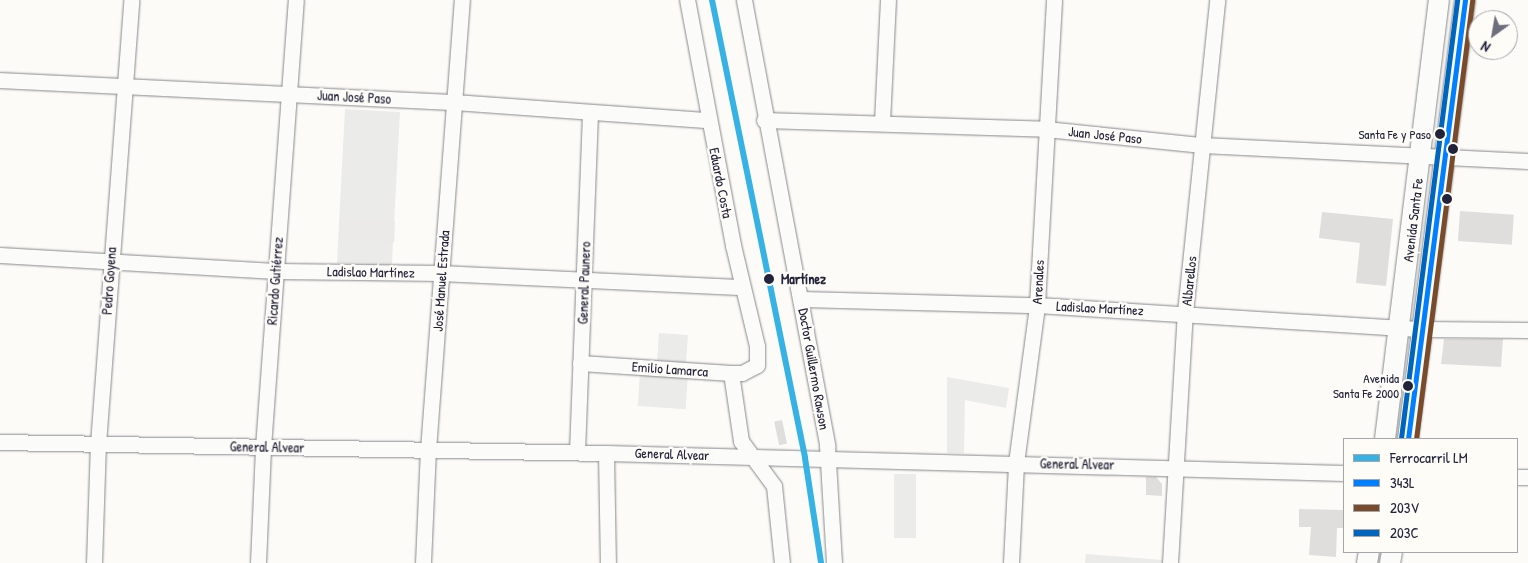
<!DOCTYPE html>
<html>
<head>
<meta charset="utf-8">
<style>
	body { margin:0 }
	#map { position:relative; width:1528px; height:563px; overflow:hidden; background:#fcfbf8; font-family:"Patrick Hand",sans-serif }
	div>[style] { position:absolute }
	.built>* { inset:0; background:#ebebe9; transform-origin:0 0 }
	.green>* { inset:0; background:#ebeae8; transform-origin:0 0 }
	.building>* { inset:0; background:#dfdedd; transform-origin:0 0 }
	.roads { filter:drop-shadow(0 0 1px #88888c) drop-shadow(0 0 1px #88888c) }
	.minor>* { height:15px; margin:-7.5px; padding:0 7.5px; transform-origin:7.5px; border-radius:7.5px; background:#fbfbf9 }
	.major>* { height:20px; margin:-10px; padding:0 10px; transform-origin:10px; border-radius:10px; background:#fbfbf9 }
	.bus-1>* { height:5px; margin:-2.5px; padding:0 2.5px; transform-origin:2.5px; border-radius:2.5px; background:#007fff }
	.bus-2>* { height:5px; margin:-2.5px; padding:0 2.5px; transform-origin:2.5px; border-radius:2.5px; background:#7a4b2a }
	.bus-3>* { height:5px; margin:-2.5px; padding:0 2.5px; transform-origin:2.5px; border-radius:2.5px; background:#0065bd }
	.rail-1>* { height:6px; margin:-3px; padding:0 3px; transform-origin:3px; border-radius:3px; background:#36b3e4 }
	.dots>* { width:14px; height:14px; translate:-50% -50%; box-sizing:border-box; border:2px solid #fdfcf7; border-radius:50% }
	span { translate:-50% -50%; white-space:nowrap; text-align:center; line-height:1.15; -webkit-text-stroke:5px #fdfcf7; paint-order:stroke }
	.bus-label { font-size:13px; color:#22223b }
	.right { translate:-100% -50%; text-align:right }
	.street-label { font-size:14px; color:#22223b }
	.stop-label { font-size:14px; color:#22223b; font-weight:700 }
	.left { translate:0 -50%; text-align:left }
	.legend { position:absolute; left:1343px; top:438px; width:175px; height:115px; box-sizing:border-box; background:#fdfcf7; border:1px solid #a5a5ac; margin:0; padding:6px 9px; list-style:none; font-size:15px; color:#22223b }
	.legend li { display:flex; align-items:center; gap:10px; height:25px }
	.legend b { width:25px; border:1px solid #a5a5ac }
	.north { position:absolute; left:1468px; top:10px; width:50px; height:50px; box-sizing:border-box; background:#fdfcf7; border:1px solid #a5a5ac; border-radius:50%; rotate:212deg; font-size:14px; font-weight:700; line-height:20px; text-align:center; color:#22223b }
	.north::after { content:''; display:block; margin:auto; width:18px; height:22px; background:#6e6e7d; clip-path:polygon(50% 0,100% 100%,50% 72%,0 100%) }
</style>
</head>
<body>
<div id="map">
	<div class="built">
		<div style="left:345px;top:109px;width:55px;height:154px;rotate:3deg"></div>
		<div style="left:659px;top:333px;width:29px;height:28px;rotate:4deg"></div>
		<div style="left:640px;top:373px;width:48px;height:33px;rotate:4deg"></div>
		<div style="clip-path:polygon(947px 377px,1009px 388px,1006px 408px,965px 400px,964px 453px,947px 453px)"></div>
		<div style="left:894px;top:474px;width:22px;height:64px"></div>
		<div style="clip-path:polygon(1086px 554px,1163px 560px,1163px 563px,1085px 563px)"></div>
	</div>
	<div class="green">
		<div style="left:340px;top:219px;width:55px;height:21px;rotate:2deg"></div>
	</div>
	<div class="building">
		<div style="left:1460px;top:211px;width:54px;height:30px;rotate:4deg"></div>
		<div style="clip-path:polygon(1322px 212px,1393px 219px,1386px 286px,1356px 283px,1360px 243px,1319px 238px)"></div>
		<div style="clip-path:polygon(1444px 339px,1503px 339px,1501px 367px,1441px 364px)"></div>
		<div style="left:782px;top:420px;width:24px;height:8px;rotate:78deg"></div>
		<div style="clip-path:polygon(1146px 477px,1156px 477px,1162px 484px,1162px 496px,1146px 495px)"></div>
		<div style="clip-path:polygon(1299px 509px,1344px 510px,1344px 528px,1337px 528px,1336px 557px,1309px 555px,1311px 527px,1299px 527px)"></div>
	</div>
	<div class="roads">
		<div class="minor">
			<div style="left:744px;top:0;width:453px;rotate:79.4deg"></div>
			<div style="left:827px;top:445px;width:118px;rotate:86.6deg"></div>
			<div style="left:0;top:80px;width:455px;rotate:2.8deg"></div>
			<div style="left:454px;top:102px;width:255px;rotate:4.1deg"></div>
			<div style="left:764px;top:120px;width:282px;rotate:1.8deg"></div>
			<div style="left:1046px;top:129px;width:157px;rotate:5.9deg"></div>
			<div style="left:1202px;top:145px;width:326px;rotate:2.8deg"></div>
			<div style="left:882px;top:122px;width:122px;rotate:-87.2deg"></div>
			<div style="left:0;top:255px;width:276px;rotate:3.3deg"></div>
			<div style="left:276px;top:271px;width:166px;rotate:0.7deg"></div>
			<div style="left:442px;top:273px;width:300px;rotate:2.7deg"></div>
			<div style="left:802px;top:299px;width:235px;rotate:1.5deg"></div>
			<div style="left:1037px;top:305px;width:386px;rotate:3.6deg"></div>
			<div style="left:1422px;top:329px;width:106px;rotate:0.5deg"></div>
			<div style="left:580px;top:363px;width:151px;rotate:3.8deg"></div>
			<div style="left:731px;top:373px;width:11px"></div>
			<div style="left:742px;top:373px;width:17px;rotate:-28deg"></div>
			<div style="left:757px;top:365px;width:19px;rotate:-90deg"></div>
			<div style="left:757px;top:346px;width:104px;rotate:-103.4deg"></div>
			<div style="left:733px;top:245px;width:249px;rotate:-100.6deg"></div>
			<div style="left:731px;top:373px;width:69px;rotate:81.6deg"></div>
			<div style="left:741px;top:441px;width:56px;rotate:53.7deg"></div>
			<div style="left:774px;top:486px;width:77px;rotate:84.1deg"></div>
			<div style="left:0;top:442px;width:606px;rotate:1.04deg"></div>
			<div style="left:606px;top:453px;width:738px;rotate:1.55deg"></div>
			<div style="left:577px;top:452px;width:338px;rotate:-87.8deg"></div>
			<div style="left:606px;top:453px;width:110px;rotate:89deg"></div>
			<div style="left:1517px;top:477px;width:11px"></div>
			<div style="left:94px;top:563px;width:119px;rotate:-88.1deg"></div>
			<div style="left:98px;top:444px;width:445px;rotate:-85.7deg"></div>
			<div style="left:258px;top:563px;width:116px;rotate:-87.5deg"></div>
			<div style="left:263px;top:447px;width:448px;rotate:-85.8deg"></div>
			<div style="left:423px;top:563px;width:113px;rotate:-87.5deg"></div>
			<div style="left:428px;top:450px;width:451px;rotate:-85.7deg"></div>
			<div style="left:1011px;top:563px;width:100px;rotate:-87.1deg"></div>
			<div style="left:1016px;top:463px;width:159px;rotate:-82.4deg"></div>
			<div style="left:1037px;top:305px;width:305px;rotate:-86.8deg"></div>
			<div style="left:1170px;top:563px;width:251px;rotate:-86.6deg"></div>
			<div style="left:1185px;top:312px;width:314px;rotate:-84.1deg"></div>
		</div>
		<div class="major">
			<div style="left:1385px;top:439px;width:442px;rotate:-83deg"></div>
			<div style="left:1408px;top:439px;width:443px;rotate:-82.6deg"></div>
			<div style="left:1367px;top:563px;width:11px;rotate:-80deg"></div>
			<div style="left:1390px;top:563px;width:11px;rotate:-80deg"></div>
		</div>
	</div>
	<div class="bus-1">
		<div style="left:1408px;top:439px;width:443px;rotate:-82.6deg"></div>
	</div>
	<div class="bus-2">
		<div style="left:1416px;top:439px;width:442px;rotate:-82.7deg"></div>
	</div>
	<div class="bus-3">
		<div style="left:1401px;top:438px;width:442px;rotate:-82.7deg"></div>
	</div>
	<div class="rail-1">
		<div style="left:712px;top:0;width:467px;rotate:78.5deg"></div>
		<div style="left:805px;top:458px;width:106px;rotate:81.3deg"></div>
	</div>
	<div class="dots">
		<div style="left:1440px;top:134px;background:#22223b"></div>
		<div style="left:1453px;top:149px;background:#22223b"></div>
		<div style="left:1447px;top:199px;background:#22223b"></div>
		<div style="left:769px;top:279px;background:#22223b"></div>
		<div style="left:1408px;top:386px;background:#22223b"></div>
	</div>
	<div class="bus-label">
		<span class="right" style="left:1431px;top:134px">Santa Fe y Paso</span>
		<span class="right" style="left:1399px;top:386px">Avenida<br>Santa Fe 2000</span>
	</div>
	<div class="street-label">
		<span style="left:354px;top:97px;rotate:3deg">Juan José Paso</span>
		<span style="left:1105px;top:135px;rotate:6deg">Juan José Paso</span>
		<span style="left:721px;top:183px;rotate:79deg">Eduardo Costa</span>
		<span style="left:1413px;top:220px;rotate:-83deg">Avenida Santa Fe</span>
		<span style="left:371px;top:272px;rotate:1deg">Ladislao Martínez</span>
		<span style="left:109px;top:281px;rotate:-86deg">Pedro Goyena</span>
		<span style="left:275px;top:281px;rotate:-86deg">Ricardo Gutiérrez</span>
		<span style="left:441px;top:281px;rotate:-86deg">José Manuel Estrada</span>
		<span style="left:1189px;top:281px;rotate:-84deg">Albarellos</span>
		<span style="left:1038px;top:282px;rotate:-87deg">Arenales</span>
		<span style="left:584px;top:283px;rotate:-88deg">General Paunero</span>
		<span style="left:1100px;top:308px;rotate:3deg">Ladislao Martínez</span>
		<span style="left:670px;top:369px;rotate:4deg">Emilio Lamarca</span>
		<span style="left:814px;top:369px;rotate:80deg">Doctor Guillermo Rawson</span>
		<span style="left:267px;top:447px;rotate:1deg">General Alvear</span>
		<span style="left:672px;top:454px;rotate:2deg">General Alvear</span>
		<span style="left:1077px;top:464px;rotate:1deg">General Alvear</span>
	</div>
	<div class="stop-label">
		<span class="left" style="left:781px;top:279px">Martínez</span>
	</div>
	<ul class="legend">
	<li><b style="height:6px;background:#36b3e4"></b>Ferrocarril LM</li>
	<li><b style="height:6px;background:#007fff"></b>343L</li>
	<li><b style="height:6px;background:#7a4b2a"></b>203V</li>
	<li><b style="height:6px;background:#0065bd"></b>203C</li>
	</ul>
	<div class="north">N</div>
</div>
</body>
</html>
